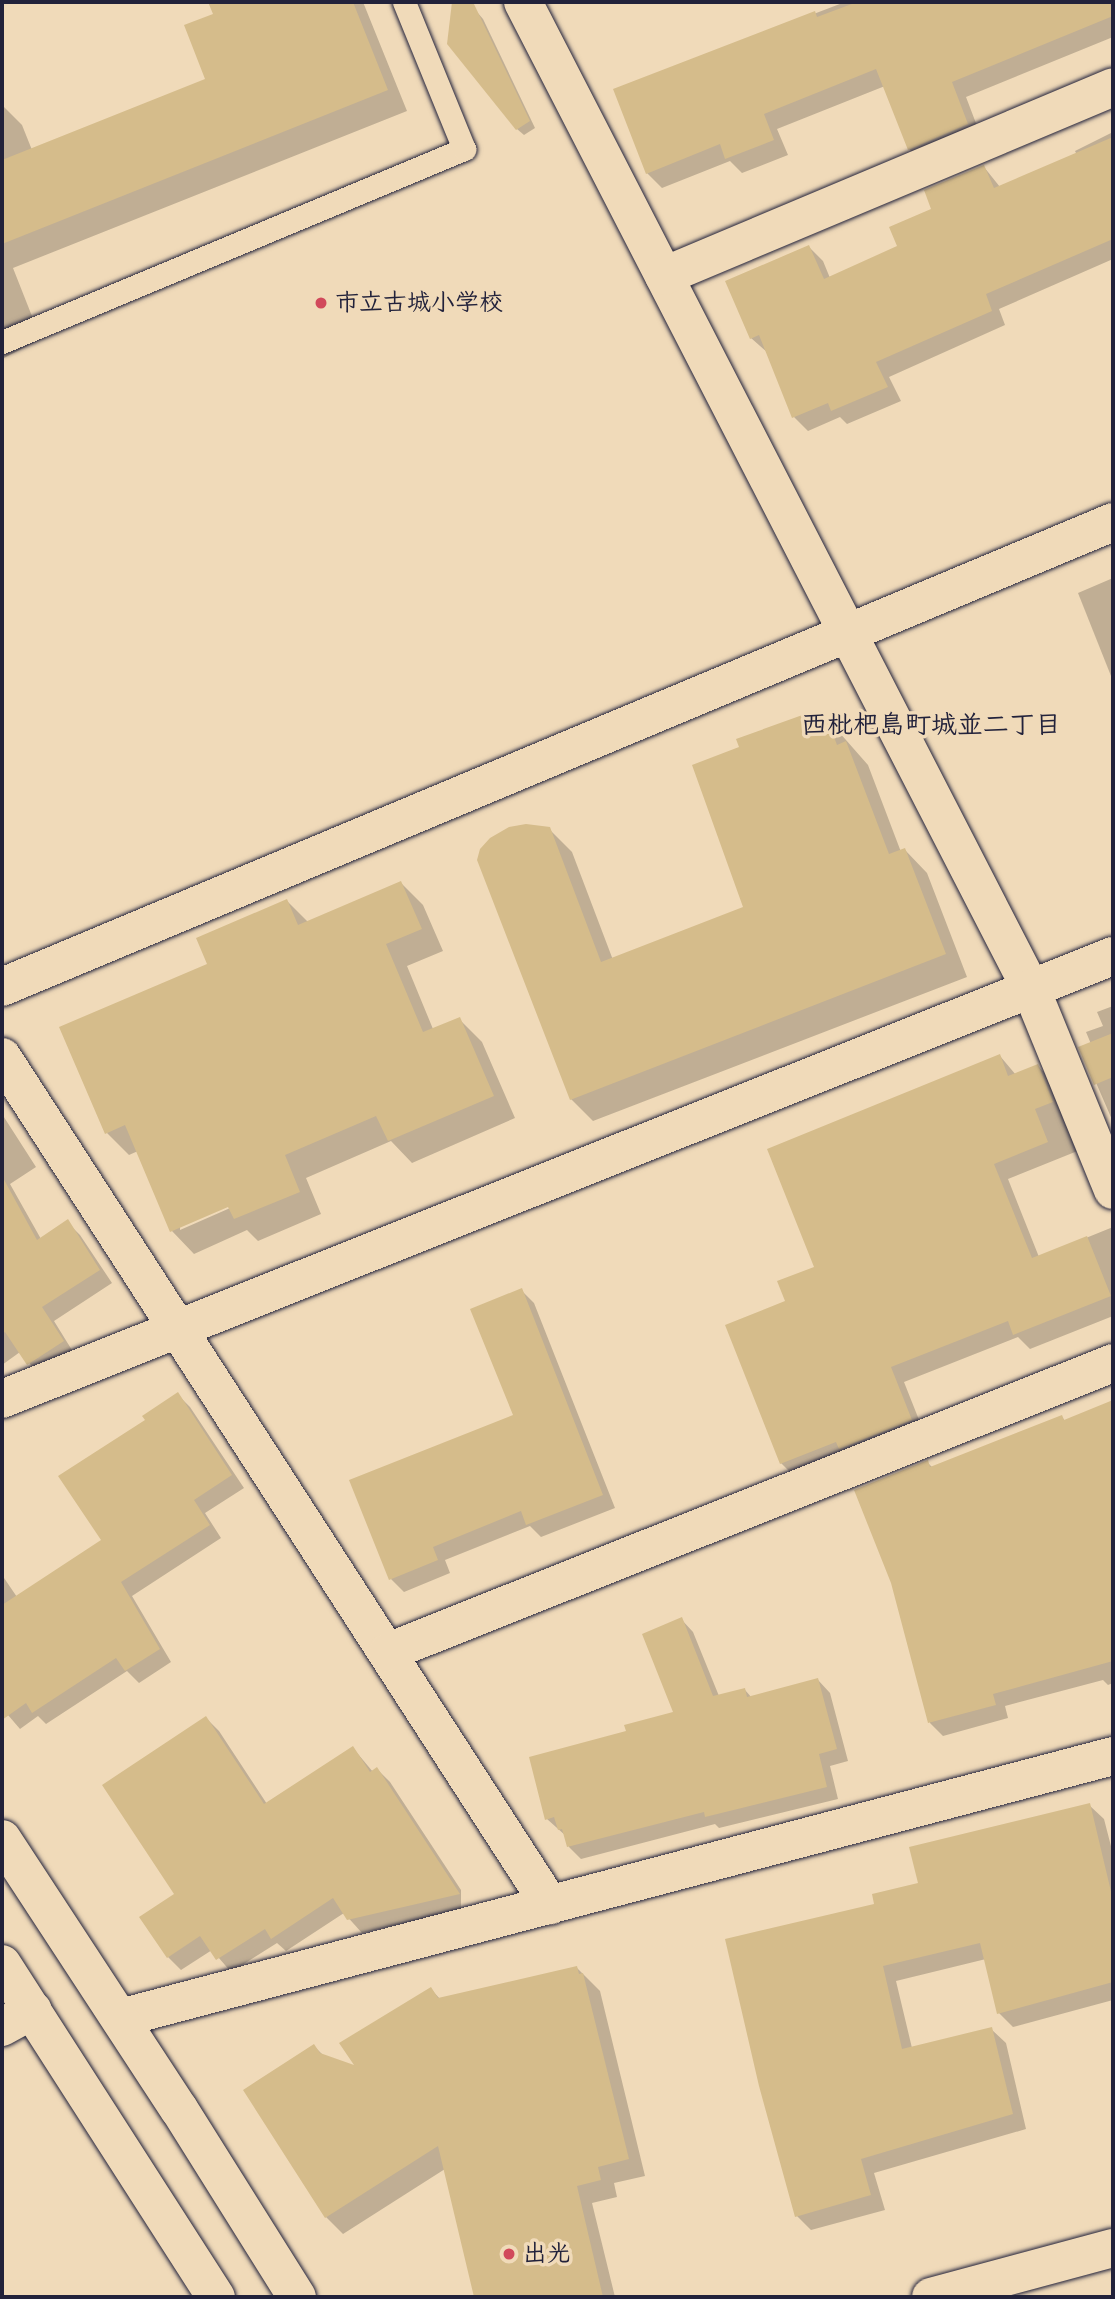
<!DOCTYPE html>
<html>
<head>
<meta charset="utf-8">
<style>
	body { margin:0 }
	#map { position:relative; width:1115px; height:2299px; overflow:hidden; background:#f0dab9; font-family:Sriracha,"Klee One",sans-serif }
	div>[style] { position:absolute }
	.shadow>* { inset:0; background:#0003 }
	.building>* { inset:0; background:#d5bc8b }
	.roads { filter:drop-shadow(0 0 2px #22223b) drop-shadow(0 0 2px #22223b) }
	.service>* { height:23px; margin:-11.5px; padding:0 11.5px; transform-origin:11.5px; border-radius:11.5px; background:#f0dab9 }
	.minor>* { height:38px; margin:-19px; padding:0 19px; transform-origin:19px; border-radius:19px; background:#f0dab9 }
	.tertiary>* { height:38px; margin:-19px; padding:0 19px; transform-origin:19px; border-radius:19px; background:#f0dab9 }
	.dots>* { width:19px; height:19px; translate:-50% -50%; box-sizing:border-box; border:4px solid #f0dab9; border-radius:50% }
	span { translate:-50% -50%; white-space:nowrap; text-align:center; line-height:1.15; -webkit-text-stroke:7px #f0dab9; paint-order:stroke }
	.poi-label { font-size:24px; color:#22223b; font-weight:700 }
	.left { translate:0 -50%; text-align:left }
	.neighbourhood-label { font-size:26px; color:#22223b; font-weight:700 }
	.frame { position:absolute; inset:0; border:4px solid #22223b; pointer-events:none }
</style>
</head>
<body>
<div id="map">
	<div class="shadow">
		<div style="clip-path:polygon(210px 2px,363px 2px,407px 111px,13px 268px,41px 339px,2px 359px,2px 105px,22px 125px,32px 150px,208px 80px,215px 15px)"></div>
		<div style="clip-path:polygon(845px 2px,1106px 2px,1113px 19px,1113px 37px,966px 97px,982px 139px,925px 164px,909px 149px,885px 86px,777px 129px,788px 155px,742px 173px,730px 161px,662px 188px,647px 173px,615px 90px)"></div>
		<div style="clip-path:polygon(477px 12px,483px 19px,535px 128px,524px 135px,517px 129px)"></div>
		<div style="clip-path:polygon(1111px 133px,1113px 259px,999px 309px,1005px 325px,889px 377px,901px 401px,847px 424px,840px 417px,808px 431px,794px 417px,767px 352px,751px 338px,809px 247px,823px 261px,830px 278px,899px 247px,934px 210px,984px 167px,1000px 187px,1077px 155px,1075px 151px)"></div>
		<div style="clip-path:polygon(1113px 578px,1113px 681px,1078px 593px)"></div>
		<div style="clip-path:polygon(807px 715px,812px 720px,824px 715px,868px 765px,901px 852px,905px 850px,927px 873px,967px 977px,593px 1121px,571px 1099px,549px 829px,572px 852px,613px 960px,745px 908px,741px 748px)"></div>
		<div style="clip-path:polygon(evenodd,401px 883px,423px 905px,443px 951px,407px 966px,433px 1029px,459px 1019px,482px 1042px,515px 1118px,412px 1163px,391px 1141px,306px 1178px,321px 1214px,258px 1241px,247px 1230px,194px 1254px,172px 1231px,138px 1151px,129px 1155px,107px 1133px,209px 964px,287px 901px,308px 922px,401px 883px,236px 1202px,237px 1205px,180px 1230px,180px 1226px,236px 1202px)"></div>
		<div style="clip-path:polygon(1113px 1006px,1113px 1122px,1081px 1048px,1091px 1044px,1086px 1032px,1103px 1026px,1097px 1012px)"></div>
		<div style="clip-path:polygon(1000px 1056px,1016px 1075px,1038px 1066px,1052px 1081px,1080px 1150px,1008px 1179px,1039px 1257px,1113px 1227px,1113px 1316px,1030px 1349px,1018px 1337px,904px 1382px,925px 1435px,796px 1478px,781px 1463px,787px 1302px)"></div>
		<div style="clip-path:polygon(2px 1114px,36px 1167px,10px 1184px,41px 1239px,67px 1222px,80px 1235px,112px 1283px,54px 1321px,75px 1355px,41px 1377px,20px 1352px,2px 1365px)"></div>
		<div style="clip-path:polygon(521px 1290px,534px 1303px,615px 1508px,541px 1537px,530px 1526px,445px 1560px,450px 1573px,404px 1592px,391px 1579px,515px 1416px)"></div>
		<div style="clip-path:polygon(177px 1394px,190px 1407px,244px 1488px,205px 1513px,221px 1538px,132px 1596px,171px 1662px,139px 1683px,127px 1671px,46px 1724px,38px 1716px,20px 1729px,2px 1708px,2px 1575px,17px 1597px,103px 1541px,147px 1420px)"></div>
		<div style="clip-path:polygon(1113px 1402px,1113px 1683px,1108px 1685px,1103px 1680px,1005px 1706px,1008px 1718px,943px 1736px,930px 1723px,927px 1462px,933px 1468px,1062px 1417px,1065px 1421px)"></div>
		<div style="clip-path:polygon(681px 1619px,693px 1632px,719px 1696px,745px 1690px,752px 1698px,818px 1680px,830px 1693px,848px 1761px,830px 1766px,838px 1799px,719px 1828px,715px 1824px,581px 1859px,569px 1847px,566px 1836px,547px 1819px,628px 1732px,676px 1713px)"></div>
		<div style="clip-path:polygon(206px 1718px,219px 1731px,267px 1804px,353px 1748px,373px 1772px,377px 1769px,390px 1782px,461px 1890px,461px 1910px,362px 1933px,344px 1913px,286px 1951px,277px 1943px,231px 1972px,212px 1950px,181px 1970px,168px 1957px)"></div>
		<div style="clip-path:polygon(1089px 1805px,1104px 1819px,1113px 1854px,1113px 2000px,1013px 2027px,999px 2013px,986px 1959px,896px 1981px,912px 2048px,991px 2029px,1006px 2043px,1026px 2129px,874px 2173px,885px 2210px,811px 2230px,797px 2216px,876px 1905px)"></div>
		<div style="clip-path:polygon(577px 1968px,600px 1991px,645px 2176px,614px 2183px,617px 2197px,592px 2203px,615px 2297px,475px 2297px,445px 2169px,343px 2234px,326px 2217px,245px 2090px,314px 2046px,324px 2056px,358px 2068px,431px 1989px,440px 1999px)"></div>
	</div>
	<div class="building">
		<div style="clip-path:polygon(208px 2px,353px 2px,388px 90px,2px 244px,2px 160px,205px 79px,184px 25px,213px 14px)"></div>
		<div style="clip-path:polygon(452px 2px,473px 2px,530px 121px,516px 130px,447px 44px)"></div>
		<div style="clip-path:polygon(857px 2px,1113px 2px,1113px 16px,952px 82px,968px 124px,908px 150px,876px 69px,764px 114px,774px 140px,725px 159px,720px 144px,646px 174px,613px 89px,815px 11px,817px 17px)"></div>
		<div style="clip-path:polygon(1113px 137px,1113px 239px,986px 294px,992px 311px,876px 362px,888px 387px,831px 411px,828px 403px,792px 418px,759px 335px,750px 339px,725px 281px,809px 245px,824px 279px,897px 246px,889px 227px,931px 209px,924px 190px,984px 165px,994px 188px)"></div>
		<div style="clip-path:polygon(808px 713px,810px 719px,825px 713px,837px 745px,846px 741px,889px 854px,905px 848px,946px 954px,570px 1100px,477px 860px,480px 849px,490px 838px,509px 827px,526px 824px,550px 827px,601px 962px,743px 907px,692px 765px,739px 747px,736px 739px)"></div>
		<div style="clip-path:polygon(401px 881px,422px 929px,386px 944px,423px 1032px,460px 1017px,494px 1096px,388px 1141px,376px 1116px,285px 1155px,300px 1192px,234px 1219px,228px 1207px,170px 1232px,125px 1125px,105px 1134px,59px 1027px,207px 964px,196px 938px,287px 899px,298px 925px)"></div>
		<div style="clip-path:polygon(1113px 1033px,1113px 1077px,1094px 1085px,1078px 1047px)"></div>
		<div style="clip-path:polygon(1000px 1054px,1008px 1076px,1038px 1064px,1053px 1102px,1035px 1109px,1048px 1142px,994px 1164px,1032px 1258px,1087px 1236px,1111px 1296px,1013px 1335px,1008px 1321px,891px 1367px,912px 1420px,839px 1449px,836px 1442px,780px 1464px,725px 1325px,785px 1301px,777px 1281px,814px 1267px,767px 1149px)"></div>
		<div style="clip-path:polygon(2px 1176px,37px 1240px,68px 1219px,100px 1270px,42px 1307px,64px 1341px,27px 1365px,5px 1332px,2px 1334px)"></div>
		<div style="clip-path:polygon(522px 1288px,603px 1495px,526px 1525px,521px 1511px,433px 1547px,438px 1560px,389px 1580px,349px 1480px,513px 1415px,470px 1309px)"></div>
		<div style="clip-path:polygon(178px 1392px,232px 1475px,194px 1500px,210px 1525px,121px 1582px,160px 1649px,125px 1671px,116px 1658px,32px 1713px,26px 1703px,2px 1720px,2px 1605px,101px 1540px,58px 1476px,145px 1420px,142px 1416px)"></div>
		<div style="clip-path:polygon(1113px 1400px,1113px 1661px,993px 1694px,996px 1705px,928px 1723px,891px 1583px,854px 1490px,928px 1460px,930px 1467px,1062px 1415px,1064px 1420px)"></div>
		<div style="clip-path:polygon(682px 1617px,713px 1696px,745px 1688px,747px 1697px,818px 1678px,837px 1749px,819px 1754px,827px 1787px,705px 1817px,704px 1812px,567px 1847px,562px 1829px,558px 1830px,554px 1817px,545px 1820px,529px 1757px,626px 1731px,624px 1725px,673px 1712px,642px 1634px)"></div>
		<div style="clip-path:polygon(206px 1716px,264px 1804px,353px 1746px,370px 1772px,377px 1767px,460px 1894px,347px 1920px,333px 1898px,271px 1939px,265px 1929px,216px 1960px,200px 1936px,167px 1958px,139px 1917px,174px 1894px,102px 1785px)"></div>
		<div style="clip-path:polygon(1090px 1803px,1113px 1900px,1113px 1982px,997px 2014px,980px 1943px,883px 1966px,902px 2049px,992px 2027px,1013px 2114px,861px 2159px,871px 2195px,795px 2217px,759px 2086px,725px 1939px,874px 1904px,872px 1894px,918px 1883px,909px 1847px)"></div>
		<div style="clip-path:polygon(577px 1966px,579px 1974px,583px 1973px,629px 2159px,598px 2167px,601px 2180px,577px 2186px,603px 2297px,474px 2297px,438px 2146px,325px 2218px,243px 2090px,314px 2044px,320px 2053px,354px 2065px,339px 2043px,431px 1987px,438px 1998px)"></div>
	</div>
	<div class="roads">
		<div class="service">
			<div style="left:2px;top:342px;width:501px;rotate:-22.67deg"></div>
			<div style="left:464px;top:149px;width:159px;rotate:-112.2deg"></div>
		</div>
		<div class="minor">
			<div style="left:523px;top:2px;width:1110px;rotate:62.77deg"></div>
			<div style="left:1031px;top:989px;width:217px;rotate:67.8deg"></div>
			<div style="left:664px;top:276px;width:487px;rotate:-22.8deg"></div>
			<div style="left:2px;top:987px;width:1204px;rotate:-22.71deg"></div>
			<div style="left:2px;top:1057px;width:1010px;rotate:57.13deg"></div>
			<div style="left:2px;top:1399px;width:1196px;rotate:-21.74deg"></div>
			<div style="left:388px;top:1652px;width:780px;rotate:-21.73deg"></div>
			<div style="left:120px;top:2018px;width:1027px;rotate:-14.78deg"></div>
			<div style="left:2px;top:2027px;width:35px;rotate:-29deg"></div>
			<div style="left:931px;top:2297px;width:188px;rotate:-15.1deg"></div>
		</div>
		<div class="tertiary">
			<div style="left:2px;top:1839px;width:323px;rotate:56.8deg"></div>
			<div style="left:179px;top:2109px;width:222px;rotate:57.9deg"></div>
			<div style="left:2px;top:1964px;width:396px;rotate:57.3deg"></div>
		</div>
	</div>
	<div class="dots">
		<div style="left:321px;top:303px;background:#d1495b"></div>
		<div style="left:509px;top:2254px;background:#d1495b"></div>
	</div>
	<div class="poi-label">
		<span class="left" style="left:335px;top:303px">市立古城小学校</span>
		<span class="left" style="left:523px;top:2254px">出光</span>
	</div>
	<div class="neighbourhood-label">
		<span style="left:931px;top:725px">西枇杷島町城並二丁目</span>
	</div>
	<div class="frame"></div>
</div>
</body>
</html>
